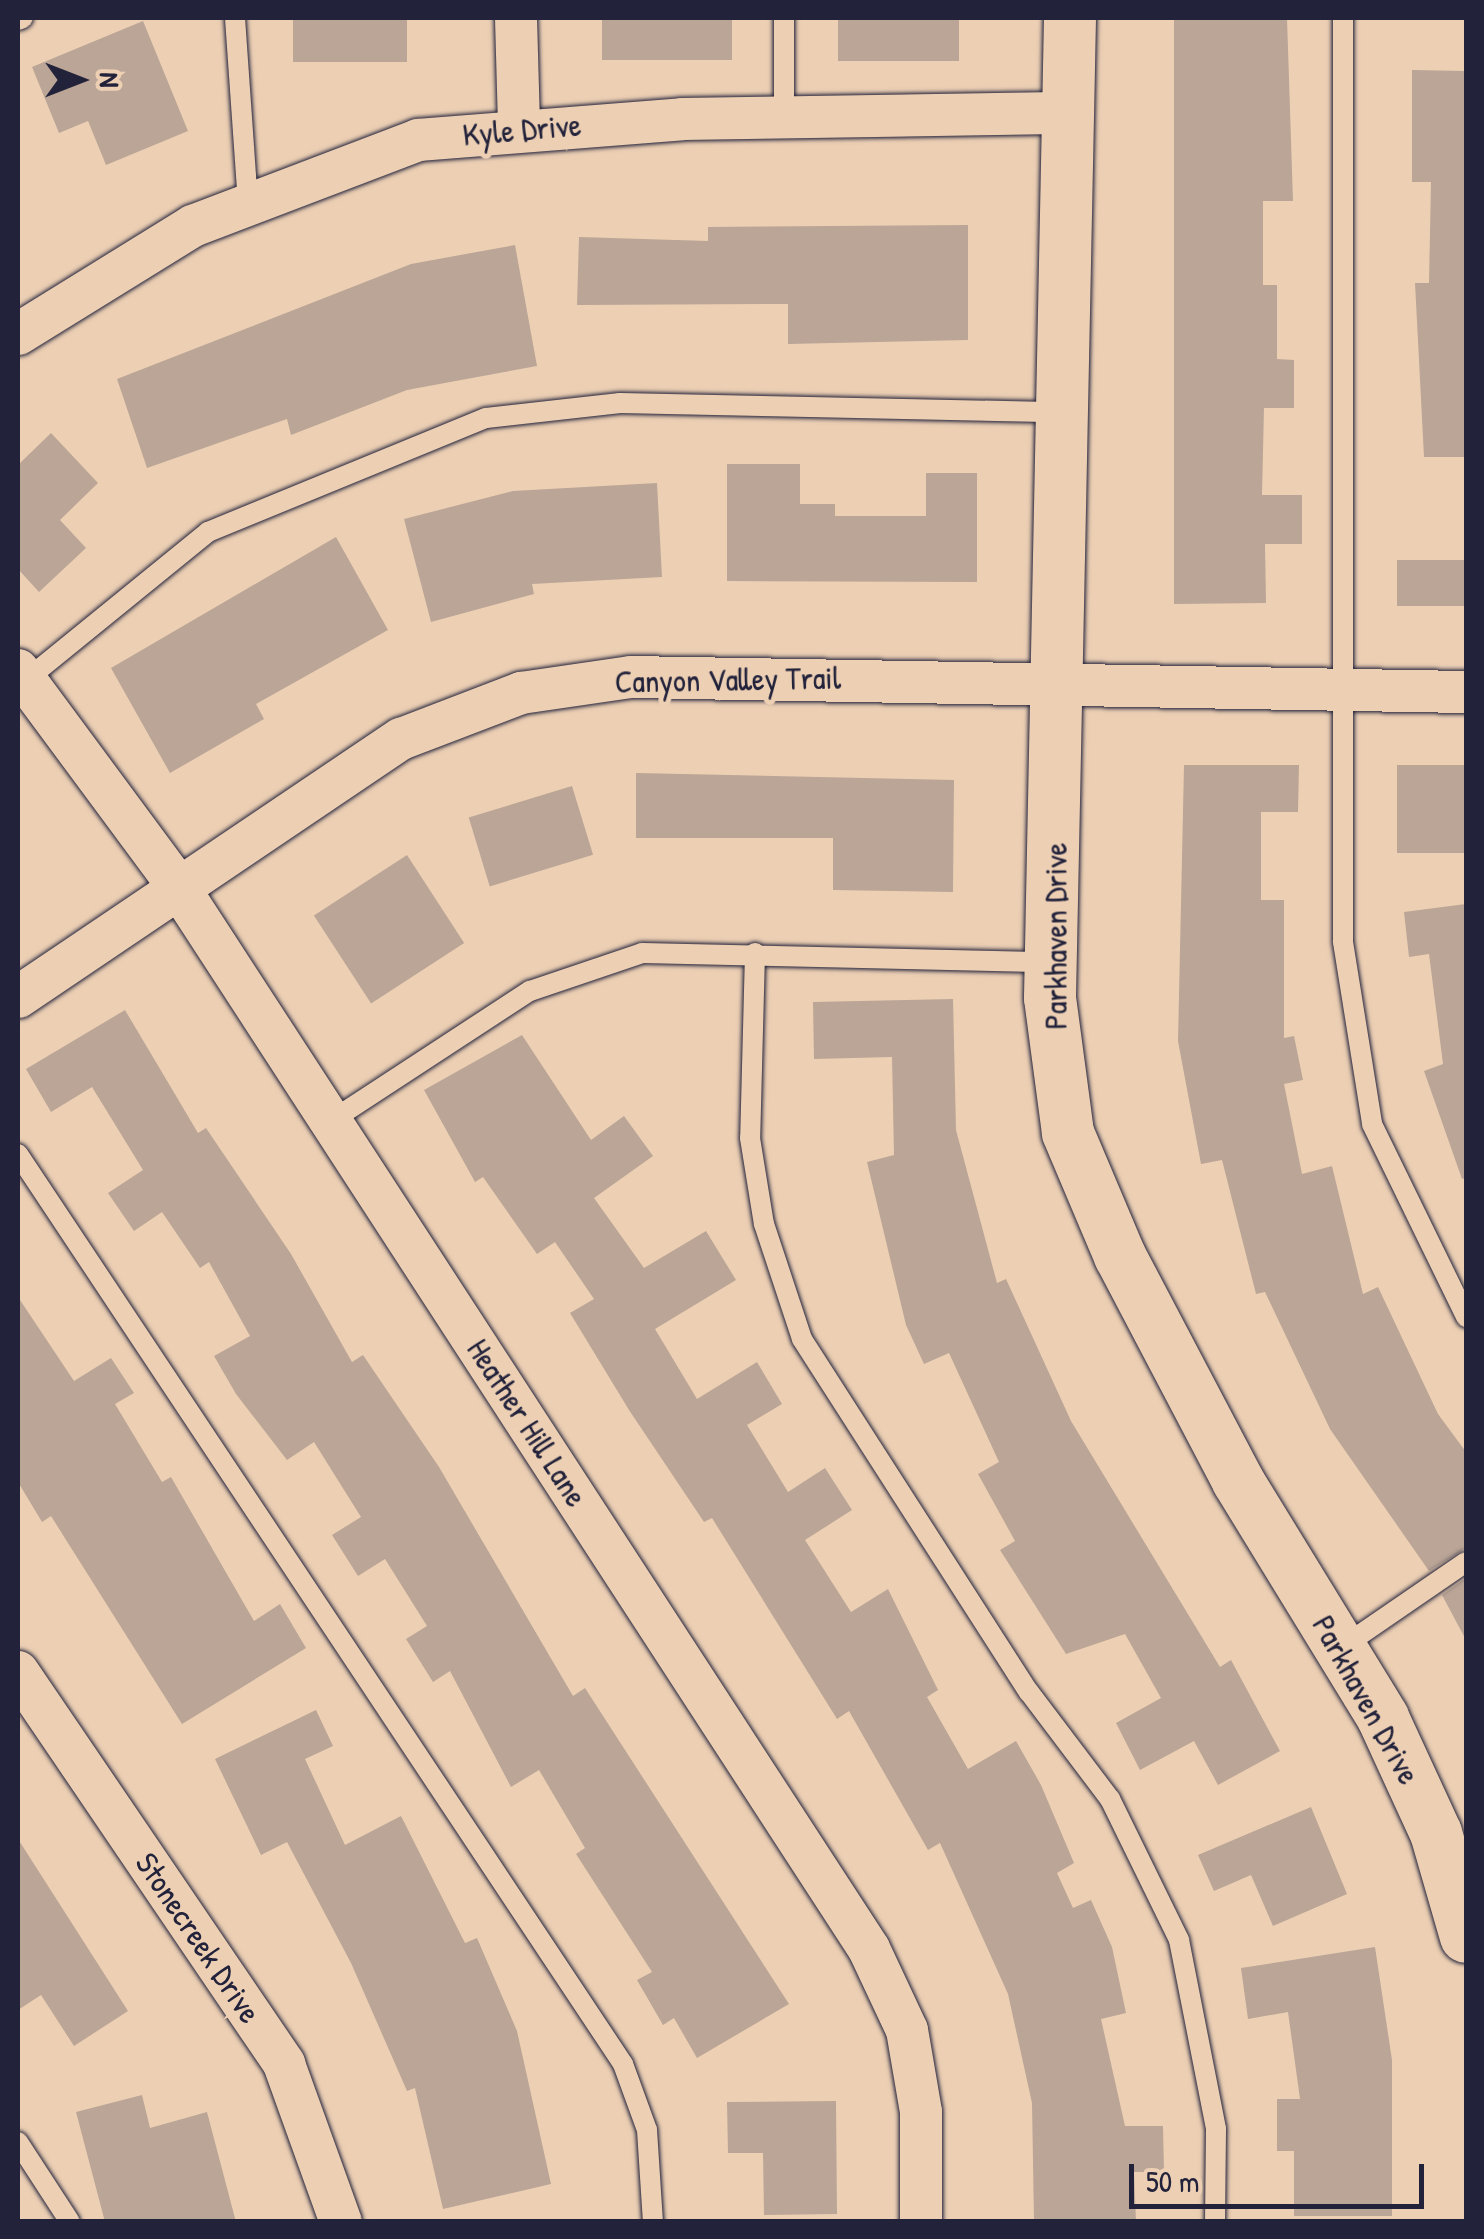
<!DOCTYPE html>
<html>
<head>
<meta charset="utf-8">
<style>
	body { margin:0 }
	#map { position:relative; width:1484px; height:2239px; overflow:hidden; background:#edd0b4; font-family:"Patrick Hand",sans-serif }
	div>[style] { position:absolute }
	.building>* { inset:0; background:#baa596; transform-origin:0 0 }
	.roads { filter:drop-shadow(0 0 2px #22223b) drop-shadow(0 0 2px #22223b) }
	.service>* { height:20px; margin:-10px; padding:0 10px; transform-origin:10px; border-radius:10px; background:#edd0b4 }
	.minor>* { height:42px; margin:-21px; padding:0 21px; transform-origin:21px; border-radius:21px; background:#edd0b4 }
	.tertiary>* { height:52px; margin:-26px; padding:0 26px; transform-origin:26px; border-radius:26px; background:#edd0b4 }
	span { translate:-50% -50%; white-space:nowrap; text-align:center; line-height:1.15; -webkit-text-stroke:10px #edd0b4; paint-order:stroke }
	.street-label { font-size:32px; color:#22223b }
	.frame { position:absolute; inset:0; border:20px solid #22223b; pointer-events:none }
	.north { position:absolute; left:30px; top:30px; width:100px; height:100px; -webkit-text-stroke:8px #edd0b4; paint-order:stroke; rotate:90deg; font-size:28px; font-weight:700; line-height:40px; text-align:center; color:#22223b }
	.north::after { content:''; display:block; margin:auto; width:35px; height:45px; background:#22223b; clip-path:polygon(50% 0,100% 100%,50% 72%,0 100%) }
	.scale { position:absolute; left:1129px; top:2164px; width:295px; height:45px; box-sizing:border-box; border:5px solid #22223b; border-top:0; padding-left:12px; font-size:30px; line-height:35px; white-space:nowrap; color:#22223b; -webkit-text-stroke:8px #edd0b4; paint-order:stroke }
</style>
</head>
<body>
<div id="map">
	<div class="building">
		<div style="left:293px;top:18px;width:114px;height:44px"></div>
		<div style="left:602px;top:18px;width:130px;height:42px"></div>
		<div style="left:838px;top:18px;width:121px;height:43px"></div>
		<div style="clip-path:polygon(1174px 18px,1287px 18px,1293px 201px,1263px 201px,1263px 285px,1277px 285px,1277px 359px,1294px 360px,1294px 408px,1264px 408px,1262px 495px,1302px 495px,1302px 544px,1265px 544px,1266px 603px,1174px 604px)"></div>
		<div style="clip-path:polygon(143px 21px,188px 131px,106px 165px,88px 121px,59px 133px,32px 67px)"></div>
		<div style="clip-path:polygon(1412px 70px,1466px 71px,1466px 457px,1424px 457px,1415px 283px,1429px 283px,1431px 182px,1412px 182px)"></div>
		<div style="clip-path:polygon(968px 225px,968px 340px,788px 344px,788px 304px,577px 305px,579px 237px,708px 241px,708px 227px)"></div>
		<div style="clip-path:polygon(515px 245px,537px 366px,407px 390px,291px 435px,287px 419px,147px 468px,117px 379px,411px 264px)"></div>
		<div style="clip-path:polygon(51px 433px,98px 483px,60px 520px,86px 548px,39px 592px,18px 569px,18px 465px)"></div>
		<div style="clip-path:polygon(727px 464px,800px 464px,800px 504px,835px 504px,835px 516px,926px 516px,926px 473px,977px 473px,977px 582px,727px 581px)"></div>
		<div style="clip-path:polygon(657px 483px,662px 577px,532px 584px,534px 594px,431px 622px,404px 519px,513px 491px)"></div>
		<div style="clip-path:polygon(336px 537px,388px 630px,256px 704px,264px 719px,170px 773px,111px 668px)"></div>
		<div style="left:1397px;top:560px;width:69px;height:46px"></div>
		<div style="clip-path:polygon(1184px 765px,1299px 765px,1298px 812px,1261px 812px,1261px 900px,1284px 900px,1284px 1038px,1294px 1036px,1303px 1080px,1284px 1084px,1302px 1174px,1332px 1166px,1363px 1294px,1378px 1287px,1438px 1414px,1466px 1452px,1466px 1548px,1429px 1571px,1330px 1429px,1265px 1292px,1256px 1294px,1222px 1160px,1201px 1164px,1178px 1041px)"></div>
		<div style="left:1397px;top:765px;width:69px;height:88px"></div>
		<div style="clip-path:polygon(636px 773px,954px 780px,953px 892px,833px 890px,833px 838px,636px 838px)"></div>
		<div style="left:572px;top:786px;width:72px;height:108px;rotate:73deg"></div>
		<div style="left:407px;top:855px;width:105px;height:111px;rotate:57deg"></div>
		<div style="clip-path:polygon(1466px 904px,1466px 1178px,1462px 1179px,1424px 1071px,1443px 1064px,1429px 954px,1409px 957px,1404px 912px)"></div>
		<div style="clip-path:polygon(953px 999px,956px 1130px,997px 1283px,1006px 1279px,1071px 1421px,1220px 1667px,1231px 1660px,1280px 1751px,1218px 1785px,1194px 1741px,1140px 1770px,1116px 1723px,1161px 1698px,1125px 1634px,1066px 1654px,1000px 1550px,1015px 1541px,978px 1474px,999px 1462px,949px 1353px,924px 1364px,906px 1325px,867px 1162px,894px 1155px,892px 1057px,814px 1059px,813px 1002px)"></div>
		<div style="clip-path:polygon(125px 1010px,198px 1133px,206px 1128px,291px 1254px,352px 1362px,363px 1355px,439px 1467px,573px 1696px,585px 1688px,789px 2004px,697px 2058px,674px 2018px,663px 2025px,637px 1980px,652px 1972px,576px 1854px,585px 1848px,539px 1770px,511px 1787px,450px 1671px,433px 1682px,406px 1639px,427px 1626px,385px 1559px,358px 1576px,332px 1535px,361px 1517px,314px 1442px,287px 1460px,236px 1394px,214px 1356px,250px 1336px,209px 1262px,200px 1268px,162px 1212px,134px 1231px,108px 1193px,143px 1170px,92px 1087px,51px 1112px,26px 1069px)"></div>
		<div style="clip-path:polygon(522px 1035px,591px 1140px,624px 1116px,653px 1156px,594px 1198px,644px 1268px,706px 1231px,736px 1280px,655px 1329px,697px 1399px,757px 1362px,782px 1404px,747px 1425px,788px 1492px,825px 1468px,852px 1510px,805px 1540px,851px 1612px,888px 1589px,938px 1690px,927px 1697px,968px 1769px,1016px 1741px,1041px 1785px,1074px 1863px,1057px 1873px,1073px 1908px,1091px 1900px,1112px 1947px,1126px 2013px,1101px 2019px,1125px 2126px,1163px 2126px,1164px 2172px,1134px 2172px,1136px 2222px,1034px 2222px,1032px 2103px,1008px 1994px,940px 1843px,928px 1850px,849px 1711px,837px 1719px,712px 1518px,704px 1522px,629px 1410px,570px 1313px,594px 1299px,555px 1242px,537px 1254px,483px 1177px,475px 1182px,424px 1090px)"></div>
		<div style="clip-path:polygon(18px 1297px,74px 1381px,111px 1358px,134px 1393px,115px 1404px,162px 1482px,171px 1477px,254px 1621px,280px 1604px,306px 1648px,182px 1724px,51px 1516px,42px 1522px,18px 1482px)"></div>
		<div style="clip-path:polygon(1466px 1578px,1466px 1640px,1442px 1595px)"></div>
		<div style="clip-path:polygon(316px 1710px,333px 1746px,305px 1759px,345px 1845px,401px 1816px,465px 1943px,477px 1938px,517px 2031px,551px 2184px,443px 2209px,415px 2088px,407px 2091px,351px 1963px,287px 1842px,261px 1855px,215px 1759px)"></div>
		<div style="clip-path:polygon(1311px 1807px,1347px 1894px,1273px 1926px,1251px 1875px,1214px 1891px,1198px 1855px)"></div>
		<div style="clip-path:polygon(18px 1839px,128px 2011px,74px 2046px,41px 1995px,18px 2010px)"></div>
		<div style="clip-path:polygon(1375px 1947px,1392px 2060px,1392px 2216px,1294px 2216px,1294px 2151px,1277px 2151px,1277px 2099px,1300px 2099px,1288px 2012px,1248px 2019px,1241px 1968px)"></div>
		<div style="clip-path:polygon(142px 2095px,150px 2128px,207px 2112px,236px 2222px,105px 2222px,76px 2112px)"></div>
		<div style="clip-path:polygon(836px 2101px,837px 2214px,764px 2215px,763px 2153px,728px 2153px,727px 2102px)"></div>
	</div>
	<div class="roads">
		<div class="service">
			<div style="left:235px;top:18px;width:184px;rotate:86deg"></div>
			<div style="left:1343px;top:18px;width:924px;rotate:90deg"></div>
			<div style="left:1343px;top:942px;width:184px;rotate:80.9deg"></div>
			<div style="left:1372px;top:1124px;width:215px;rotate:64deg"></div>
			<div style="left:18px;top:20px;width:5px;rotate:-22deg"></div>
			<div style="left:784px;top:117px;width:99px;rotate:-90deg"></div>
			<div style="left:26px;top:680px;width:235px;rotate:-39.1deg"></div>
			<div style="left:208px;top:532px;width:300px;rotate:-22.3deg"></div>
			<div style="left:486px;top:418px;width:135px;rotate:-6.4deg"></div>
			<div style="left:620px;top:403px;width:439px;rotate:1.2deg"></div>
			<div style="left:755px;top:953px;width:185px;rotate:91.5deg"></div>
			<div style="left:750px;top:1138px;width:87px;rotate:80.8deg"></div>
			<div style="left:764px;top:1224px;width:121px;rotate:71.7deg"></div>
			<div style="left:802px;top:1339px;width:420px;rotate:57.3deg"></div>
			<div style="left:1029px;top:1692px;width:134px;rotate:52.9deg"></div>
			<div style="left:1110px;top:1799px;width:157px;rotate:63.9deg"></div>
			<div style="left:1179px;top:1940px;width:193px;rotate:78.9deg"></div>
			<div style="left:1216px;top:2129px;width:93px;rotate:90.6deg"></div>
			<div style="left:331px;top:1121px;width:238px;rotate:-33.2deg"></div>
			<div style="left:530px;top:991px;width:118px;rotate:-18.7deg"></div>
			<div style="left:642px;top:953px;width:407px;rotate:1.3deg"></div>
			<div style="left:18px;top:1154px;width:1093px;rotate:56.38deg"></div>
			<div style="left:623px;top:2064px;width:70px;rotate:70deg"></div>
			<div style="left:647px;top:2130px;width:92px;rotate:86.3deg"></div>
			<div style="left:1342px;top:1647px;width:150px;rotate:-34.4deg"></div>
			<div style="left:18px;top:2142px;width:95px;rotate:57deg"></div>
		</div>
		<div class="minor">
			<div style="left:516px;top:18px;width:109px;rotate:88.4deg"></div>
			<div style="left:18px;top:334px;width:206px;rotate:-31.7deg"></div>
			<div style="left:193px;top:226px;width:241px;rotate:-20.9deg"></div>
			<div style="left:418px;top:140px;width:265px;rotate:-4.5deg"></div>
			<div style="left:682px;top:119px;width:391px;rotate:-0.9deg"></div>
			<div style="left:18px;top:670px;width:267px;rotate:53.5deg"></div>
			<div style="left:177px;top:885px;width:1269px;rotate:56.96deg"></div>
			<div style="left:869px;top:1949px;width:89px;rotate:64.9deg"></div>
			<div style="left:907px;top:2030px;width:83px;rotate:80.3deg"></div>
			<div style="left:921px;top:2112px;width:110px;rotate:90deg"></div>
			<div style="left:18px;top:997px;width:462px;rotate:-34deg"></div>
			<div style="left:401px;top:739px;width:129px;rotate:-21deg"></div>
			<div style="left:521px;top:693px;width:111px;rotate:-8.3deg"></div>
			<div style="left:631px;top:677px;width:835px;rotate:1.03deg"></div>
			<div style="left:18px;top:1672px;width:474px;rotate:55.8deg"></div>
			<div style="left:284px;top:2064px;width:168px;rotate:70.2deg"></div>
		</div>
		<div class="tertiary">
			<div style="left:1070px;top:18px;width:980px;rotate:91.17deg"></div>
			<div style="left:1050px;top:998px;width:136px;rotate:82.4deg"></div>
			<div style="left:1068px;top:1133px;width:134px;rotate:67.1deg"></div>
			<div style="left:1120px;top:1256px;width:254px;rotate:62.3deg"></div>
			<div style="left:1238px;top:1481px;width:278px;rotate:58.5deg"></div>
			<div style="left:1383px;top:1718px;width:127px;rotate:65.3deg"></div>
			<div style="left:1436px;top:1833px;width:108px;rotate:73.9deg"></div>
		</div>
	</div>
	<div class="street-label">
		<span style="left:522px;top:130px;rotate:-5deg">Kyle Drive</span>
		<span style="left:728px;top:680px;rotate:-1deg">Canyon Valley Trail</span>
		<span style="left:1056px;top:936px;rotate:-90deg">Parkhaven Drive</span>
		<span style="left:527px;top:1423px;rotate:57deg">Heather Hill Lane</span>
		<span style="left:1366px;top:1700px;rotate:61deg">Parkhaven Drive</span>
		<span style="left:198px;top:1938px;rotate:56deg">Stonecreek Drive</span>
	</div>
	<div class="frame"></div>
	<div class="north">N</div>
	<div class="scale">50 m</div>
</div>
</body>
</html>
